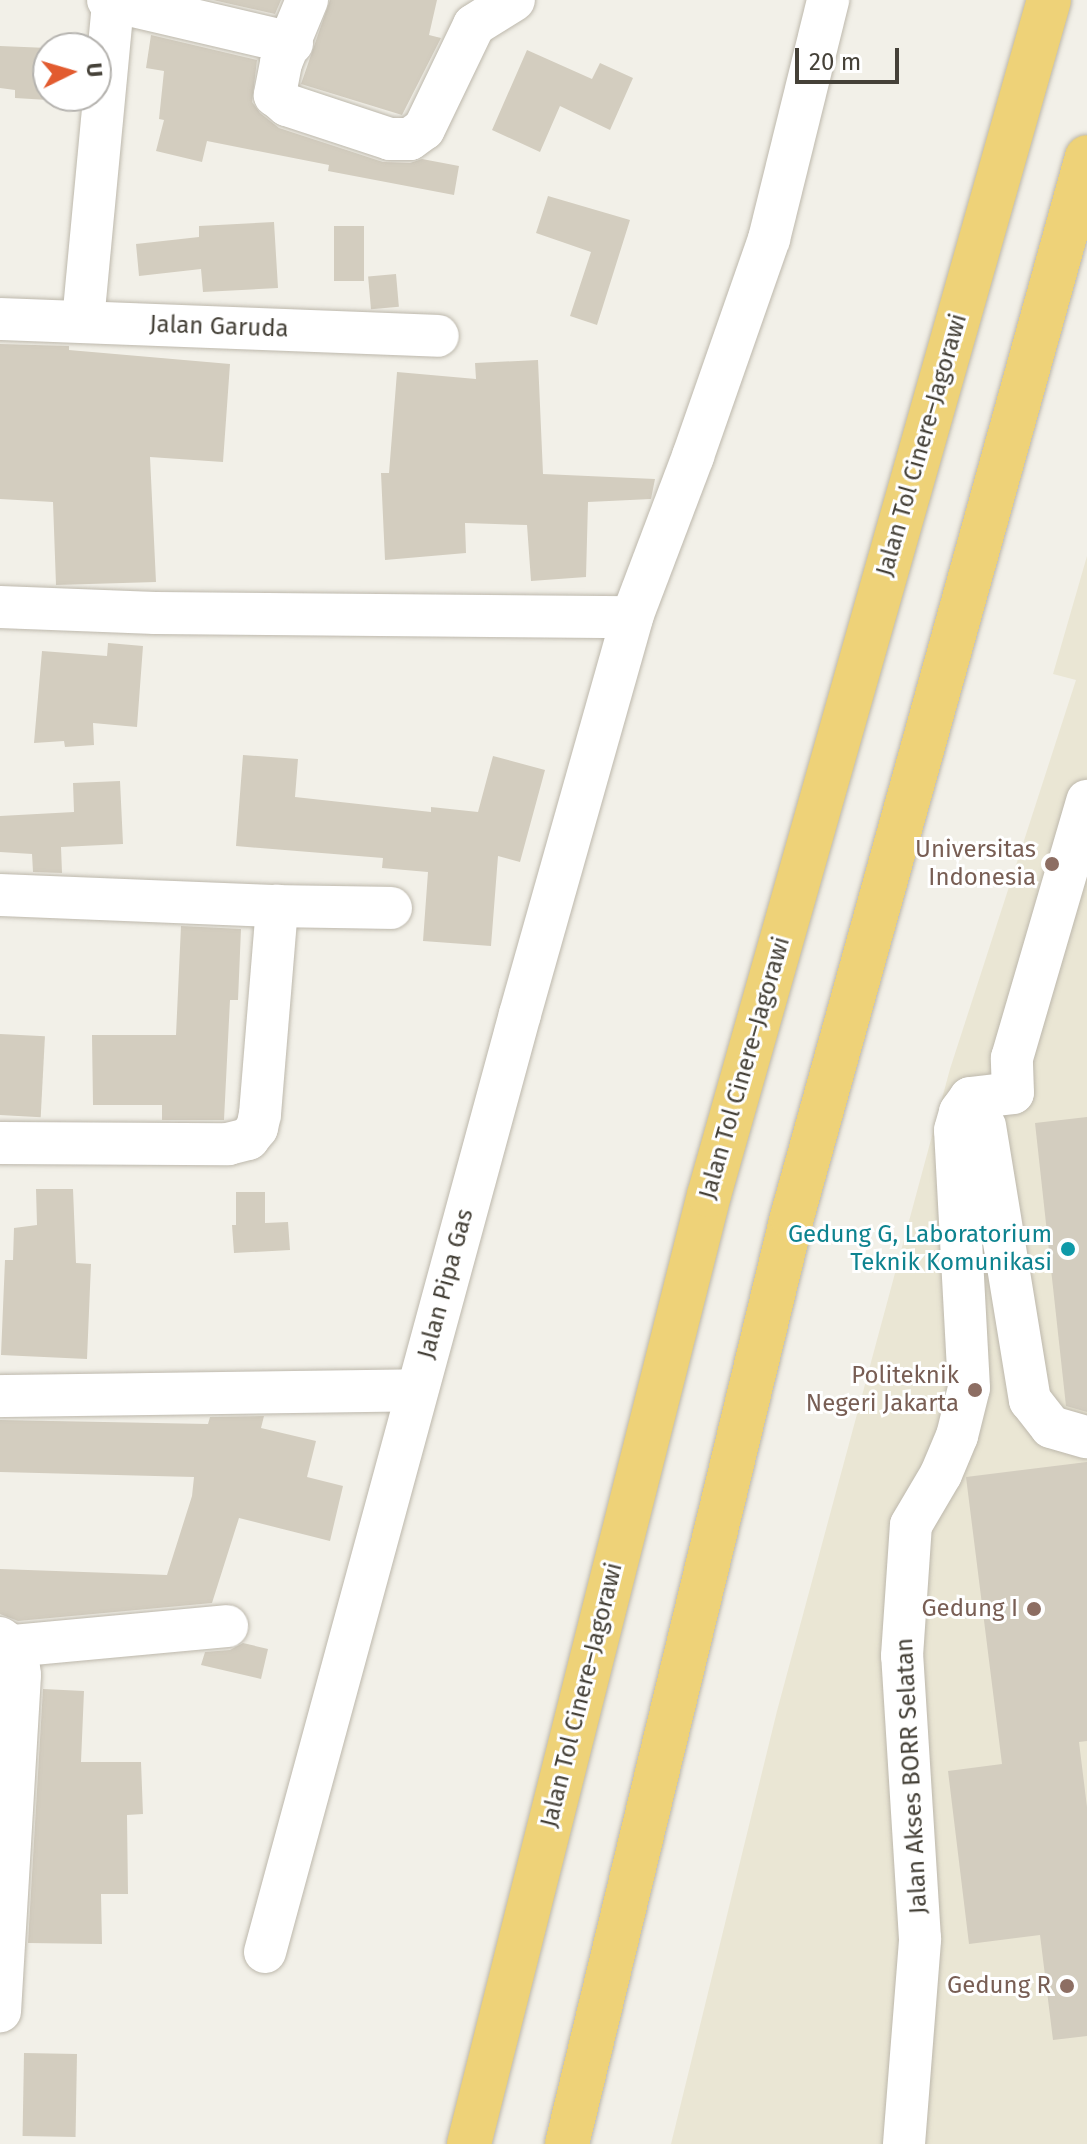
<!DOCTYPE html>
<html>
<head>
<meta charset="utf-8">
<style>
	body { margin:0 }
	#map { position:relative; width:1087px; height:2144px; overflow:hidden; background:#f2f0e8; font-family:"Fira Sans",sans-serif }
	div>[style] { position:absolute }
	.education>* { inset:0; background:#eae6d4 }
	.building>* { inset:0; background:#d3cdbf; transform-origin:0 0 }
	.roads { filter:drop-shadow(0 0 2px #bdb8ac) drop-shadow(0 0 2px #bdb8ac) }
	.minor>* { height:42px; margin:-21px; padding:0 21px; transform-origin:21px; border-radius:21px; background:#fff }
	.highway>* { height:44px; margin:-22px; padding:0 22px; transform-origin:22px; border-radius:22px; background:#eed278 }
	.dots>* { width:22px; height:22px; translate:-50% -50%; box-sizing:border-box; border:4px solid #fff; border-radius:50% }
	span { translate:-50% -50%; white-space:nowrap; text-align:center; line-height:1.15; -webkit-text-stroke:6px #fff; paint-order:stroke }
	.street-label { font-size:24px; color:#454138 }
	.education-label { font-size:24px; color:#785e54 }
	.right { translate:-100% -50%; text-align:right }
	.culture-label { font-size:24px; color:#0d838f }
	.north { position:absolute; left:32px; top:32px; width:80px; height:80px; box-sizing:border-box; background:#fff; border:2px solid #b5b3af; border-radius:50%; rotate:85deg; font-size:22px; font-weight:700; line-height:32px; text-align:center; color:#454138 }
	.north::after { content:''; display:block; margin:auto; width:28px; height:36px; background:#e25b2f; clip-path:polygon(50% 0,100% 100%,50% 72%,0 100%) }
	.scale { position:absolute; left:795px; top:48px; width:104px; height:36px; box-sizing:border-box; border:4px solid #454138; border-top:0; padding-left:10px; font-size:24px; line-height:28px; white-space:nowrap; color:#454138; -webkit-text-stroke:6px #fff; paint-order:stroke }
</style>
</head>
<body>
<div id="map">
	<div class="education">
		<div style="clip-path:polygon(1087px 556px,1087px 2144px,671px 2144px,777px 1711px,950px 1069px,1076px 680px,1053px 674px)"></div>
	</div>
	<div class="building">
		<div style="clip-path:polygon(213px 0,281px 0,275px 14px)"></div>
		<div style="clip-path:polygon(330px 0,437px 0,429px 35px,441px 38px,402px 115px,301px 84px)"></div>
		<div style="clip-path:polygon(151px 35px,257px 60px,252px 102px,260px 113px,279px 128px,383px 162px,410px 163px,422px 159px,459px 166px,454px 195px,328px 171px,329px 165px,207px 141px,202px 162px,156px 151px,164px 120px,159px 119px,164px 71px,146px 68px)"></div>
		<div style="clip-path:polygon(0 46px,48px 48px,48px 100px,15px 98px,15px 90px,0 88px)"></div>
		<div style="clip-path:polygon(527px 50px,592px 79px,600px 63px,633px 78px,610px 130px,560px 106px,540px 152px,492px 130px)"></div>
		<div style="clip-path:polygon(548px 196px,630px 220px,597px 325px,570px 316px,591px 252px,536px 233px)"></div>
		<div style="clip-path:polygon(274px 222px,278px 288px,203px 292px,201px 269px,139px 276px,136px 244px,199px 237px,199px 226px)"></div>
		<div style="left:334px;top:226px;width:30px;height:55px"></div>
		<div style="left:396px;top:274px;width:33px;height:28px;rotate:85deg"></div>
		<div style="clip-path:polygon(0 344px,69px 346px,69px 350px,230px 364px,223px 462px,150px 457px,156px 582px,56px 585px,53px 502px,0 499px)"></div>
		<div style="clip-path:polygon(538px 360px,543px 474px,655px 479px,651px 499px,588px 502px,586px 577px,531px 581px,527px 525px,465px 523px,466px 553px,385px 560px,381px 473px,389px 473px,397px 372px,476px 379px,475px 363px)"></div>
		<div style="clip-path:polygon(108px 643px,143px 646px,137px 727px,93px 723px,94px 745px,65px 747px,64px 741px,34px 743px,42px 651px,107px 656px)"></div>
		<div style="clip-path:polygon(243px 755px,298px 759px,295px 797px,431px 812px,431px 807px,478px 812px,493px 756px,545px 770px,520px 862px,498px 856px,491px 946px,423px 941px,428px 872px,382px 868px,383px 858px,236px 846px)"></div>
		<div style="clip-path:polygon(120px 781px,123px 844px,61px 847px,62px 873px,33px 872px,32px 854px,0 852px,0 816px,74px 812px,73px 783px)"></div>
		<div style="clip-path:polygon(181px 926px,241px 929px,238px 1000px,230px 1000px,224px 1120px,162px 1120px,162px 1105px,93px 1105px,92px 1035px,176px 1035px)"></div>
		<div style="left:0;top:1034px;width:45px;height:81px;rotate:3deg"></div>
		<div style="clip-path:polygon(1087px 1117px,1087px 1412px,1066px 1406px,1035px 1123px)"></div>
		<div style="clip-path:polygon(36px 1189px,73px 1189px,76px 1263px,91px 1264px,87px 1359px,1px 1355px,5px 1260px,13px 1260px,14px 1228px,37px 1225px)"></div>
		<div style="clip-path:polygon(236px 1192px,265px 1192px,265px 1223px,288px 1222px,290px 1250px,234px 1253px,232px 1225px,236px 1225px)"></div>
		<div style="clip-path:polygon(264px 1416px,261px 1428px,316px 1441px,307px 1477px,343px 1486px,330px 1541px,239px 1518px,212px 1603px,18px 1621px,0 1614px,0 1569px,167px 1575px,192px 1496px,194px 1477px,0 1472px,0 1420px,208px 1424px,210px 1417px)"></div>
		<div style="clip-path:polygon(1087px 1462px,1087px 1741px,1079px 1742px,1087px 1807px,1087px 2036px,1053px 2040px,1040px 1935px,969px 1944px,948px 1771px,1002px 1764px,966px 1477px)"></div>
		<div style="clip-path:polygon(243px 1643px,268px 1649px,261px 1679px,201px 1665px,205px 1652px,230px 1650px)"></div>
		<div style="clip-path:polygon(43px 1689px,84px 1691px,81px 1762px,141px 1762px,143px 1814px,127px 1815px,128px 1894px,101px 1894px,102px 1944px,28px 1943px)"></div>
		<div style="left:24px;top:2053px;width:53px;height:83px;rotate:1deg"></div>
	</div>
	<div class="roads">
		<div class="minor">
			<div style="left:108px;top:0;width:189px;rotate:13.2deg"></div>
			<div style="left:307px;top:0;width:68px;rotate:112.4deg"></div>
			<div style="left:281px;top:63px;width:33px;rotate:101deg"></div>
			<div style="left:275px;top:95px;width:16px;rotate:40deg"></div>
			<div style="left:287px;top:105px;width:108px;rotate:18.3deg"></div>
			<div style="left:390px;top:139px;width:20px"></div>
			<div style="left:410px;top:139px;width:17px;rotate:-36deg"></div>
			<div style="left:424px;top:129px;width:115px;rotate:-64.3deg"></div>
			<div style="left:474px;top:25px;width:47px;rotate:-32deg"></div>
			<div style="left:0;top:319px;width:438px;rotate:2.2deg"></div>
			<div style="left:83px;top:321px;width:321px;rotate:-84.6deg"></div>
			<div style="left:0;top:607px;width:155px;rotate:2.2deg"></div>
			<div style="left:155px;top:613px;width:477px;rotate:0.5deg"></div>
			<div style="left:0;top:895px;width:277px;rotate:2.3deg"></div>
			<div style="left:985px;top:1126px;width:278px;rotate:80.7deg"></div>
			<div style="left:1030px;top:1400px;width:34px;rotate:52deg"></div>
			<div style="left:1051px;top:1427px;width:37px;rotate:16deg"></div>
			<div style="left:0;top:1143px;width:228px;rotate:0.3deg"></div>
			<div style="left:228px;top:1144px;width:21px;rotate:-14deg"></div>
			<div style="left:248px;top:1139px;width:14px;rotate:-51deg"></div>
			<div style="left:257px;top:1128px;width:14px;rotate:-78deg"></div>
			<div style="left:260px;top:1114px;width:209px;rotate:-85.3deg"></div>
			<div style="left:277px;top:906px;width:114px;rotate:1deg"></div>
			<div style="left:0;top:1396px;width:417px;rotate:-0.8deg"></div>
			<div style="left:0;top:1638px;width:21px;rotate:37deg"></div>
			<div style="left:17px;top:1651px;width:24px;rotate:83deg"></div>
			<div style="left:20px;top:1675px;width:337px;rotate:93.4deg"></div>
			<div style="left:13px;top:1646px;width:215px;rotate:-5.3deg"></div>
			<div style="left:265px;top:1952px;width:972px;rotate:-74.79deg"></div>
			<div style="left:520px;top:1014px;width:412px;rotate:-74.2deg"></div>
			<div style="left:632px;top:617px;width:172px;rotate:-69.2deg"></div>
			<div style="left:693px;top:456px;width:230px;rotate:-70.7deg"></div>
			<div style="left:769px;top:239px;width:246px;rotate:-76.1deg"></div>
			<div style="left:904px;top:2144px;width:206px;rotate:-85.5deg"></div>
			<div style="left:920px;top:1939px;width:284px;rotate:-93.6deg"></div>
			<div style="left:902px;top:1656px;width:131px;rotate:-86.1deg"></div>
			<div style="left:911px;top:1525px;width:59px;rotate:-59.5deg"></div>
			<div style="left:941px;top:1474px;width:41px;rotate:-67.2deg"></div>
			<div style="left:957px;top:1436px;width:49px;rotate:-76deg"></div>
			<div style="left:969px;top:1388px;width:258px;rotate:-93.1deg"></div>
			<div style="left:955px;top:1130px;width:19px;rotate:-74deg"></div>
			<div style="left:960px;top:1112px;width:17px;rotate:-54deg"></div>
			<div style="left:970px;top:1098px;width:43px;rotate:-6.6deg"></div>
			<div style="left:1013px;top:1093px;width:35px;rotate:-92deg"></div>
			<div style="left:1012px;top:1058px;width:268px;rotate:-73.7deg"></div>
		</div>
		<div class="highway">
			<div style="left:469px;top:2144px;width:979px;rotate:-75.81deg"></div>
			<div style="left:709px;top:1195px;width:1242px;rotate:-74.12deg"></div>
			<div style="left:567px;top:2144px;width:954px;rotate:-76.36deg"></div>
			<div style="left:792px;top:1217px;width:1100px;rotate:-74.45deg"></div>
		</div>
	</div>
	<div class="dots">
		<div style="left:1052px;top:864px;background:#8d6e63"></div>
		<div style="left:1068px;top:1249px;background:#0f9aa8"></div>
		<div style="left:975px;top:1390px;background:#8d6e63"></div>
		<div style="left:1034px;top:1609px;background:#8d6e63"></div>
		<div style="left:1067px;top:1986px;background:#8d6e63"></div>
	</div>
	<div class="street-label">
		<span style="left:219px;top:327px;rotate:2deg">Jalan Garuda</span>
		<span style="left:922px;top:445px;rotate:-74deg">Jalan Tol Cinere–Jagorawi</span>
		<span style="left:745px;top:1068px;rotate:-74deg">Jalan Tol Cinere–Jagorawi</span>
		<span style="left:446px;top:1284px;rotate:-75deg">Jalan Pipa Gas</span>
		<span style="left:582px;top:1695px;rotate:-76deg">Jalan Tol Cinere–Jagorawi</span>
		<span style="left:912px;top:1776px;rotate:-93deg">Jalan Akses BORR Selatan</span>
	</div>
	<div class="education-label">
		<span class="right" style="left:1036px;top:864px">Universitas<br>Indonesia</span>
		<span class="right" style="left:959px;top:1390px">Politeknik<br>Negeri Jakarta</span>
		<span class="right" style="left:1018px;top:1609px">Gedung I</span>
		<span class="right" style="left:1051px;top:1986px">Gedung R</span>
	</div>
	<div class="culture-label">
		<span class="right" style="left:1052px;top:1249px">Gedung G, Laboratorium<br>Teknik Komunikasi</span>
	</div>
	<div class="north">U</div>
	<div class="scale">20 m</div>
</div>
</body>
</html>
